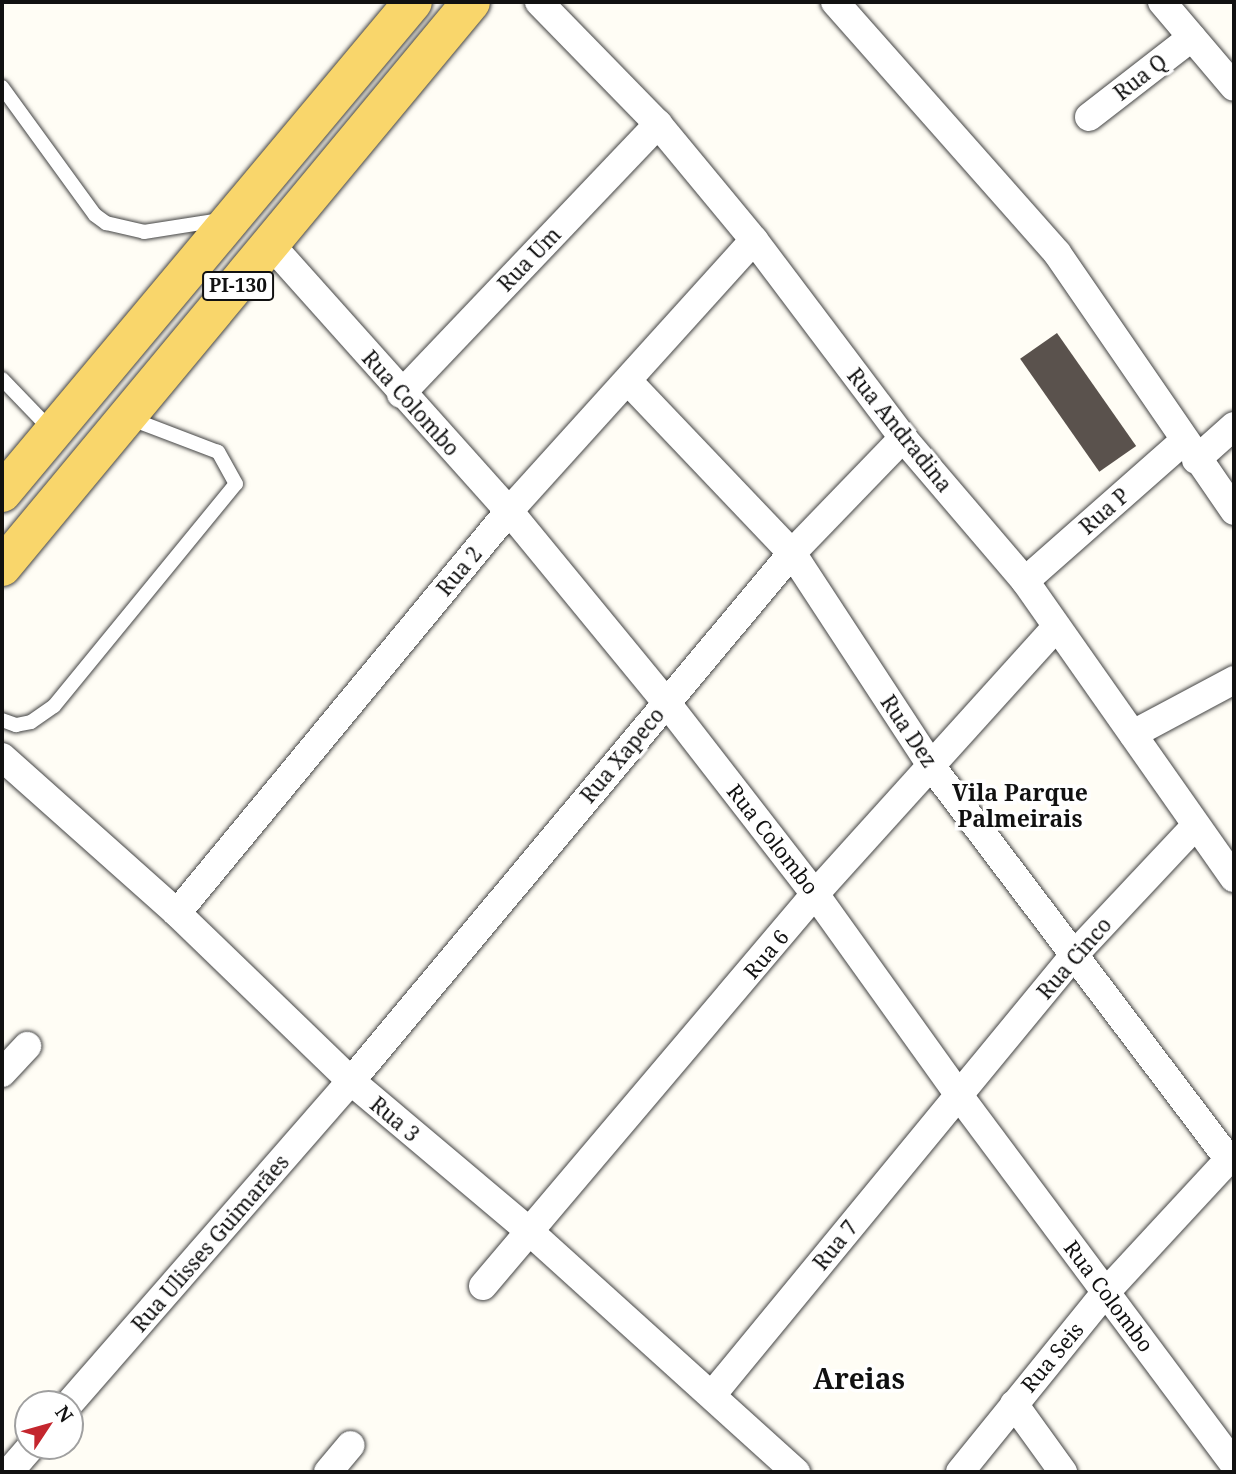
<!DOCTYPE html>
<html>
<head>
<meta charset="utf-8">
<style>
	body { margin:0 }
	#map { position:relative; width:1236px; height:1474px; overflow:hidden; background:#fffdf5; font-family:"Noto Serif",serif }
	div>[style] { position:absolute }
	.building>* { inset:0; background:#5a524d; transform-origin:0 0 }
	.roads { filter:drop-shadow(0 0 2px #444) drop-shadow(0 0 2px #444) }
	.lane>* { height:14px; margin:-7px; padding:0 7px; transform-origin:7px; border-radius:7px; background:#fff }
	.street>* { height:28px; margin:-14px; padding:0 14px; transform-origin:14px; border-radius:14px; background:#fff }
	.primary>* { height:38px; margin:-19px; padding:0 19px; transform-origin:19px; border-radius:19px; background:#f9d66b }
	span { translate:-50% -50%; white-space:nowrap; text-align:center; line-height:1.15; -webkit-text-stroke:7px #fff; paint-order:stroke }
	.shield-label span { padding:2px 5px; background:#fff; border:2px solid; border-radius:5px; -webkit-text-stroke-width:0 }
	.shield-label { font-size:19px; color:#111; font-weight:700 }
	.street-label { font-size:21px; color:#111 }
	.neighbourhood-label { font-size:23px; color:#111; font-weight:700 }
	.district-label { font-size:28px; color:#111; font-weight:700 }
	.frame { position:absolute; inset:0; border:4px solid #111; pointer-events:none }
	.north { position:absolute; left:14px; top:1390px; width:70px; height:70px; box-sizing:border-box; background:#fff; border:2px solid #a0a0a0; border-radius:50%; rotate:54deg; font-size:19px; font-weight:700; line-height:28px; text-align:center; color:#111 }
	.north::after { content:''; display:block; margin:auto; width:24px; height:32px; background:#c4262e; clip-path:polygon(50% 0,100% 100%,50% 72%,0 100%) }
</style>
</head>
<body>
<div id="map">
	<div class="building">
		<div style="left:1057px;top:333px;width:138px;height:45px;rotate:55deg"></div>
	</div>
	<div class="roads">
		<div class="lane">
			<div style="left:2px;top:87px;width:158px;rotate:54deg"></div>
			<div style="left:95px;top:215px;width:14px;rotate:36deg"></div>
			<div style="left:106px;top:223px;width:39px;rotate:13deg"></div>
			<div style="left:144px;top:232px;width:78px;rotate:-8.9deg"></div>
			<div style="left:2px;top:379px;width:72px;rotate:46.1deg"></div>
			<div style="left:2px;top:720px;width:15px;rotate:20deg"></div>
			<div style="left:16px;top:725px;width:15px;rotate:-11deg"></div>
			<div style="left:31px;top:722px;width:28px;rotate:-35deg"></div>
			<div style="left:54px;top:706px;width:287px;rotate:-50.7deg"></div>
			<div style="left:236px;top:484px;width:37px;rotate:-119deg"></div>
			<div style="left:218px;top:452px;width:95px;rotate:-159.1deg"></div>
		</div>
		<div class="street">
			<div style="left:539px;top:2px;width:170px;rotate:45.7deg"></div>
			<div style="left:658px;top:124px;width:151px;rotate:50.4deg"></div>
			<div style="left:754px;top:240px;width:248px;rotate:53deg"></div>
			<div style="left:903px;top:438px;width:188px;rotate:49.5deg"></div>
			<div style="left:1025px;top:581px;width:363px;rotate:54.9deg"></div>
			<div style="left:835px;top:2px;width:335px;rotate:48.5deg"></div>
			<div style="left:1057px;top:253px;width:313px;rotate:55.5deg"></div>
			<div style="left:1162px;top:2px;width:111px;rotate:49.7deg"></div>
			<div style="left:1089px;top:117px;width:130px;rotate:-37.8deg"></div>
			<div style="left:272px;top:246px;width:356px;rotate:48.2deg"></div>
			<div style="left:509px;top:511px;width:247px;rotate:50.6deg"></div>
			<div style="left:666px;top:702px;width:243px;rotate:52.2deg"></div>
			<div style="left:815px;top:894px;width:246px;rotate:54.4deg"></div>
			<div style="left:958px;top:1094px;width:462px;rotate:53.3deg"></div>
			<div style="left:628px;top:381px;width:238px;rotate:46.4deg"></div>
			<div style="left:792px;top:553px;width:256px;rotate:56.8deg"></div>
			<div style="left:932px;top:767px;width:493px;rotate:52.9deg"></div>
			<div style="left:401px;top:394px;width:373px;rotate:-46.4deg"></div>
			<div style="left:1196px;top:460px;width:51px;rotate:-41.8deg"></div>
			<div style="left:1025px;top:581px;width:212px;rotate:-41.4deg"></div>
			<div style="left:1133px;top:734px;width:115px;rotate:-28.1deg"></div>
			<div style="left:2px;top:757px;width:234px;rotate:41.7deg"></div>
			<div style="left:177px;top:913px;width:242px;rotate:44deg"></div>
			<div style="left:351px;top:1081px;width:233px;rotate:40.1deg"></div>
			<div style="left:529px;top:1231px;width:360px;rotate:42.1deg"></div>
			<div style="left:177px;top:913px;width:521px;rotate:-50.45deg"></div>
			<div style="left:509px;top:511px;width:365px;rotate:-47.9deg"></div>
			<div style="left:2px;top:1073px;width:37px;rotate:-47deg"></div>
			<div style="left:483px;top:1286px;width:514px;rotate:-49.74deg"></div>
			<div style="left:815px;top:894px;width:360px;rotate:-47.9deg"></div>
			<div style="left:712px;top:1395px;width:570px;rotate:-50.55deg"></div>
			<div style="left:1074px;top:955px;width:177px;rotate:-46.8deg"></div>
			<div style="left:69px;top:1404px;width:429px;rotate:-48.9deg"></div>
			<div style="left:351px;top:1081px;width:688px;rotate:-50.13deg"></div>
			<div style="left:792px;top:553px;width:160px;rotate:-46deg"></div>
			<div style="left:1014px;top:1404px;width:84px;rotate:54.2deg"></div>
			<div style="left:9px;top:1472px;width:35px;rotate:-49deg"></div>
			<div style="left:328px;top:1472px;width:35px;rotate:-50deg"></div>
			<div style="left:960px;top:1472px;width:232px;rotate:-51deg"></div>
			<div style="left:1106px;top:1292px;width:188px;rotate:-47.2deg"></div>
		</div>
		<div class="primary">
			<div style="left:2px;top:493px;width:640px;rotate:-50.07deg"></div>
			<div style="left:2px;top:567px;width:734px;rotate:-50.3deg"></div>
		</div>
	</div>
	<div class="shield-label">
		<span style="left:238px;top:286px">PI-130</span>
	</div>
	<div class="street-label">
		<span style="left:1140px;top:77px;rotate:-38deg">Rua Q</span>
		<span style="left:529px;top:259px;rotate:-46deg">Rua Um</span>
		<span style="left:411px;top:403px;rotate:48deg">Rua Colombo</span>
		<span style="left:900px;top:430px;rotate:51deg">Rua Andradina</span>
		<span style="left:1104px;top:511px;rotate:-41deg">Rua P</span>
		<span style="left:459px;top:571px;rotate:-50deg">Rua 2</span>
		<span style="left:909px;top:731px;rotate:56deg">Rua Dez</span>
		<span style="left:622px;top:755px;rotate:-50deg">Rua Xapeco</span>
		<span style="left:773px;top:839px;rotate:52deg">Rua Colombo</span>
		<span style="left:766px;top:954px;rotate:-50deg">Rua 6</span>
		<span style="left:1074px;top:958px;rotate:-49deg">Rua Cinco</span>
		<span style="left:395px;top:1119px;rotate:40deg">Rua 3</span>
		<span style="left:210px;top:1243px;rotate:-49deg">Rua Ulisses Guimarães</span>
		<span style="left:835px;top:1245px;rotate:-51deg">Rua 7</span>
		<span style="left:1109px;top:1296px;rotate:53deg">Rua Colombo</span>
		<span style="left:1052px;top:1357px;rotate:-50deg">Rua Seis</span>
	</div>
	<div class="neighbourhood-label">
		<span style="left:1020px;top:805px">Vila Parque<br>Palmeirais</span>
	</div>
	<div class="district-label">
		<span style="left:859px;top:1378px">Areias</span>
	</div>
	<div class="frame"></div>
	<div class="north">N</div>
</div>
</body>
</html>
